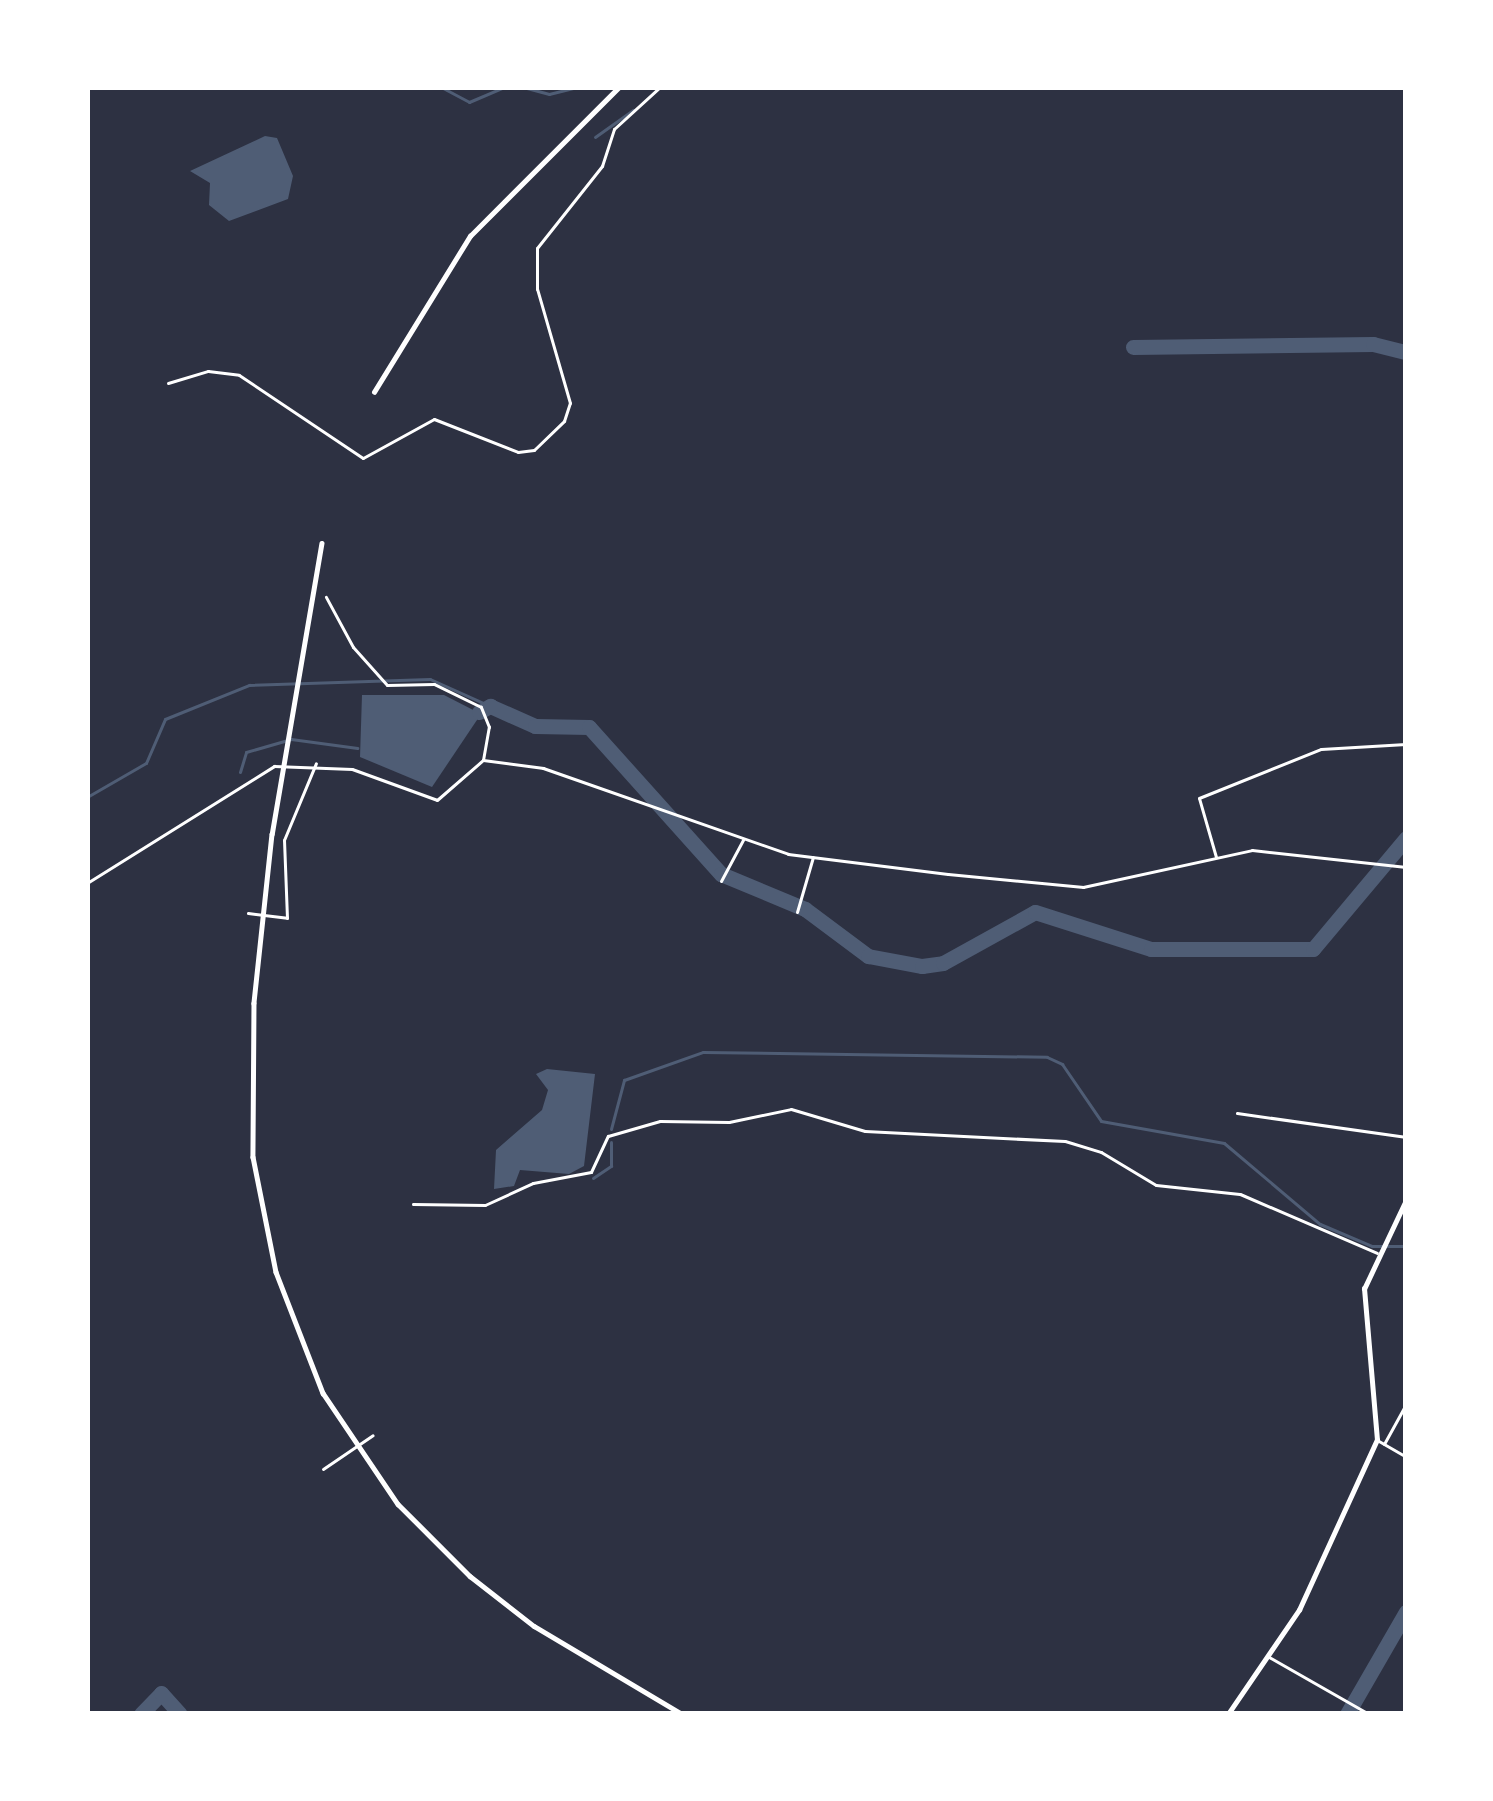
<!DOCTYPE html>
<html>
<head>
<meta charset="utf-8">
<style>
	body { margin:0 }
	#map { position:relative; width:1493px; height:1801px; overflow:hidden; background:#2d3142; font-family:Signika,sans-serif }
	div>[style] { position:absolute }
	.water>* { inset:0; background:#4f5d75 }
	.stream>* { height:3px; margin:-1.5px; padding:0 1.5px; transform-origin:1.5px; border-radius:1.5px; background:#4f5d75 }
	.river>* { height:15px; margin:-7.5px; padding:0 7.5px; transform-origin:7.5px; border-radius:7.5px; background:#4f5d75 }
	.minor>* { height:3px; margin:-1.5px; padding:0 1.5px; transform-origin:1.5px; border-radius:1.5px; background:#fff }
	.secondary>* { height:4.5px; margin:-2.25px; padding:0 2.25px; transform-origin:2.25px; border-radius:2.25px; background:#fff }
	span { translate:-50% -50%; white-space:nowrap; text-align:center; line-height:1.15; -webkit-text-stroke:12px #fff; paint-order:stroke }
	.frame { position:absolute; inset:0; border:90px solid #fff; pointer-events:none }
</style>
</head>
<body>
<div id="map">
	<div class="water">
		<div style="clip-path:polygon(265px 136px,277px 138px,293px 176px,288px 199px,229px 221px,209px 205px,210px 183px,190px 171px)"></div>
		<div style="clip-path:polygon(362px 695px,444px 695px,481px 714px,432px 787px,360px 757px)"></div>
		<div style="clip-path:polygon(547px 1069px,595px 1074px,584px 1166px,569px 1174px,520px 1170px,514px 1186px,494px 1189px,496px 1150px,542px 1110px,548px 1090px,536px 1074px)"></div>
	</div>
	<div class="stream">
		<div style="left:441px;top:87px;width:32px;rotate:28deg"></div>
		<div style="left:469px;top:102px;width:38px;rotate:-23deg"></div>
		<div style="left:523px;top:87px;width:27px;rotate:15deg"></div>
		<div style="left:549px;top:94px;width:30px;rotate:-14deg"></div>
		<div style="left:595px;top:137px;width:47px;rotate:-35.4deg"></div>
		<div style="left:240px;top:772px;width:21px;rotate:-73deg"></div>
		<div style="left:246px;top:752px;width:47px;rotate:-16.1deg"></div>
		<div style="left:291px;top:739px;width:67px;rotate:7.8deg"></div>
		<div style="left:87px;top:797px;width:68px;rotate:-30deg"></div>
		<div style="left:146px;top:763px;width:48px;rotate:-66.6deg"></div>
		<div style="left:165px;top:719px;width:91px;rotate:-22deg"></div>
		<div style="left:249px;top:685px;width:181px;rotate:-1.9deg"></div>
		<div style="left:430px;top:679px;width:66px;rotate:24.2deg"></div>
		<div style="left:611px;top:1129px;width:51px;rotate:-75.1deg"></div>
		<div style="left:624px;top:1080px;width:84px;rotate:-19.5deg"></div>
		<div style="left:703px;top:1052px;width:344px;rotate:0.8deg"></div>
		<div style="left:1047px;top:1057px;width:17px;rotate:25deg"></div>
		<div style="left:1062px;top:1064px;width:69px;rotate:55.6deg"></div>
		<div style="left:1101px;top:1121px;width:125px;rotate:10.1deg"></div>
		<div style="left:1224px;top:1143px;width:126px;rotate:40.2deg"></div>
		<div style="left:1320px;top:1224px;width:56px;rotate:22.9deg"></div>
		<div style="left:1372px;top:1246px;width:34px"></div>
		<div style="left:593px;top:1178px;width:22px;rotate:-34deg"></div>
		<div style="left:611px;top:1166px;width:24px;rotate:-90deg"></div>
	</div>
	<div class="river">
		<div style="left:1133px;top:347px;width:240px;rotate:-0.7deg"></div>
		<div style="left:1373px;top:344px;width:34px;rotate:14deg"></div>
		<div style="left:479px;top:712px;width:13px;rotate:-29deg"></div>
		<div style="left:490px;top:706px;width:49px;rotate:24deg"></div>
		<div style="left:535px;top:726px;width:54px;rotate:1.1deg"></div>
		<div style="left:589px;top:727px;width:198px;rotate:48.1deg"></div>
		<div style="left:721px;top:874px;width:91px;rotate:22.6deg"></div>
		<div style="left:805px;top:909px;width:79px;rotate:36.7deg"></div>
		<div style="left:868px;top:956px;width:55px;rotate:10.5deg"></div>
		<div style="left:922px;top:966px;width:21px;rotate:-8deg"></div>
		<div style="left:943px;top:963px;width:105px;rotate:-29deg"></div>
		<div style="left:1035px;top:912px;width:122px;rotate:17.7deg"></div>
		<div style="left:1151px;top:949px;width:162px"></div>
		<div style="left:1313px;top:949px;width:145px;rotate:-50deg"></div>
		<div style="left:141px;top:1714px;width:29px;rotate:-46deg"></div>
		<div style="left:161px;top:1693px;width:28px;rotate:48deg"></div>
		<div style="left:1347px;top:1714px;width:118px;rotate:-60deg"></div>
	</div>
	<div class="minor">
		<div style="left:168px;top:383px;width:42px;rotate:-16.7deg"></div>
		<div style="left:208px;top:371px;width:31px;rotate:7deg"></div>
		<div style="left:239px;top:375px;width:149px;rotate:33.8deg"></div>
		<div style="left:363px;top:458px;width:81px;rotate:-28.8deg"></div>
		<div style="left:434px;top:419px;width:90px;rotate:21.4deg"></div>
		<div style="left:518px;top:452px;width:16px;rotate:-7deg"></div>
		<div style="left:534px;top:450px;width:42px;rotate:-44deg"></div>
		<div style="left:564px;top:421px;width:19px;rotate:-72deg"></div>
		<div style="left:570px;top:403px;width:119px;rotate:-106.1deg"></div>
		<div style="left:537px;top:289px;width:41px;rotate:-90deg"></div>
		<div style="left:537px;top:248px;width:105px;rotate:-51.6deg"></div>
		<div style="left:602px;top:166px;width:39px;rotate:-72deg"></div>
		<div style="left:614px;top:129px;width:62px;rotate:-42.4deg"></div>
		<div style="left:483px;top:760px;width:61px;rotate:7.6deg"></div>
		<div style="left:543px;top:768px;width:260px;rotate:19.3deg"></div>
		<div style="left:788px;top:854px;width:161px;rotate:7.1deg"></div>
		<div style="left:948px;top:874px;width:136px;rotate:5.5deg"></div>
		<div style="left:1083px;top:887px;width:173px;rotate:-12.3deg"></div>
		<div style="left:1252px;top:850px;width:155px;rotate:6.3deg"></div>
		<div style="left:1216px;top:857px;width:61px;rotate:-106.1deg"></div>
		<div style="left:1199px;top:798px;width:131px;rotate:-21.9deg"></div>
		<div style="left:1321px;top:749px;width:85px;rotate:-3.4deg"></div>
		<div style="left:721px;top:881px;width:47px;rotate:-61.8deg"></div>
		<div style="left:87px;top:883px;width:221px;rotate:-32deg"></div>
		<div style="left:274px;top:766px;width:78px;rotate:2.2deg"></div>
		<div style="left:352px;top:769px;width:90px;rotate:20deg"></div>
		<div style="left:437px;top:800px;width:61px;rotate:-41deg"></div>
		<div style="left:483px;top:760px;width:34px;rotate:-80deg"></div>
		<div style="left:489px;top:727px;width:22px;rotate:-112deg"></div>
		<div style="left:481px;top:707px;width:52px;rotate:-153.9deg"></div>
		<div style="left:434px;top:684px;width:47px;rotate:178.8deg"></div>
		<div style="left:387px;top:685px;width:51px;rotate:-131.8deg"></div>
		<div style="left:353px;top:647px;width:57px;rotate:-118.4deg"></div>
		<div style="left:797px;top:912px;width:57px;rotate:-73.8deg"></div>
		<div style="left:248px;top:913px;width:39px;rotate:7deg"></div>
		<div style="left:287px;top:918px;width:78px;rotate:-92.2deg"></div>
		<div style="left:284px;top:840px;width:83px;rotate:-67.4deg"></div>
		<div style="left:1237px;top:1113px;width:171px;rotate:8.1deg"></div>
		<div style="left:413px;top:1204px;width:72px;rotate:0.8deg"></div>
		<div style="left:485px;top:1205px;width:53px;rotate:-24.6deg"></div>
		<div style="left:533px;top:1183px;width:59px;rotate:-10.7deg"></div>
		<div style="left:591px;top:1172px;width:40px;rotate:-65deg"></div>
		<div style="left:608px;top:1136px;width:54px;rotate:-16.1deg"></div>
		<div style="left:660px;top:1121px;width:69px;rotate:0.8deg"></div>
		<div style="left:729px;top:1122px;width:63px;rotate:-11.8deg"></div>
		<div style="left:791px;top:1109px;width:77px;rotate:16.6deg"></div>
		<div style="left:865px;top:1131px;width:200px;rotate:2.9deg"></div>
		<div style="left:1065px;top:1141px;width:38px;rotate:17deg"></div>
		<div style="left:1101px;top:1152px;width:64px;rotate:31deg"></div>
		<div style="left:1156px;top:1185px;width:84px;rotate:6.1deg"></div>
		<div style="left:1240px;top:1194px;width:149px;rotate:23.3deg"></div>
		<div style="left:1377px;top:1440px;width:34px;rotate:30deg"></div>
		<div style="left:1384px;top:1444px;width:46px;rotate:-61.2deg"></div>
		<div style="left:323px;top:1469px;width:60px;rotate:-34.2deg"></div>
		<div style="left:1269px;top:1657px;width:115px;rotate:29.7deg"></div>
	</div>
	<div class="secondary">
		<div style="left:374px;top:392px;width:183px;rotate:-58.4deg"></div>
		<div style="left:470px;top:236px;width:211px;rotate:-45deg"></div>
		<div style="left:322px;top:543px;width:295px;rotate:99.7deg"></div>
		<div style="left:272px;top:834px;width:170px;rotate:96.1deg"></div>
		<div style="left:254px;top:1003px;width:154px;rotate:90.4deg"></div>
		<div style="left:253px;top:1157px;width:117px;rotate:78.7deg"></div>
		<div style="left:276px;top:1272px;width:130px;rotate:68.8deg"></div>
		<div style="left:323px;top:1393px;width:134px;rotate:56deg"></div>
		<div style="left:398px;top:1504px;width:102px;rotate:45deg"></div>
		<div style="left:470px;top:1576px;width:81px;rotate:38deg"></div>
		<div style="left:534px;top:1626px;width:172px;rotate:30.7deg"></div>
		<div style="left:1228px;top:1714px;width:126px;rotate:-55.7deg"></div>
		<div style="left:1299px;top:1610px;width:187px;rotate:-65.4deg"></div>
		<div style="left:1377px;top:1440px;width:152px;rotate:-94.9deg"></div>
		<div style="left:1364px;top:1289px;width:98px;rotate:-64.7deg"></div>
	</div>
	<div class="frame"></div>
</div>
</body>
</html>
